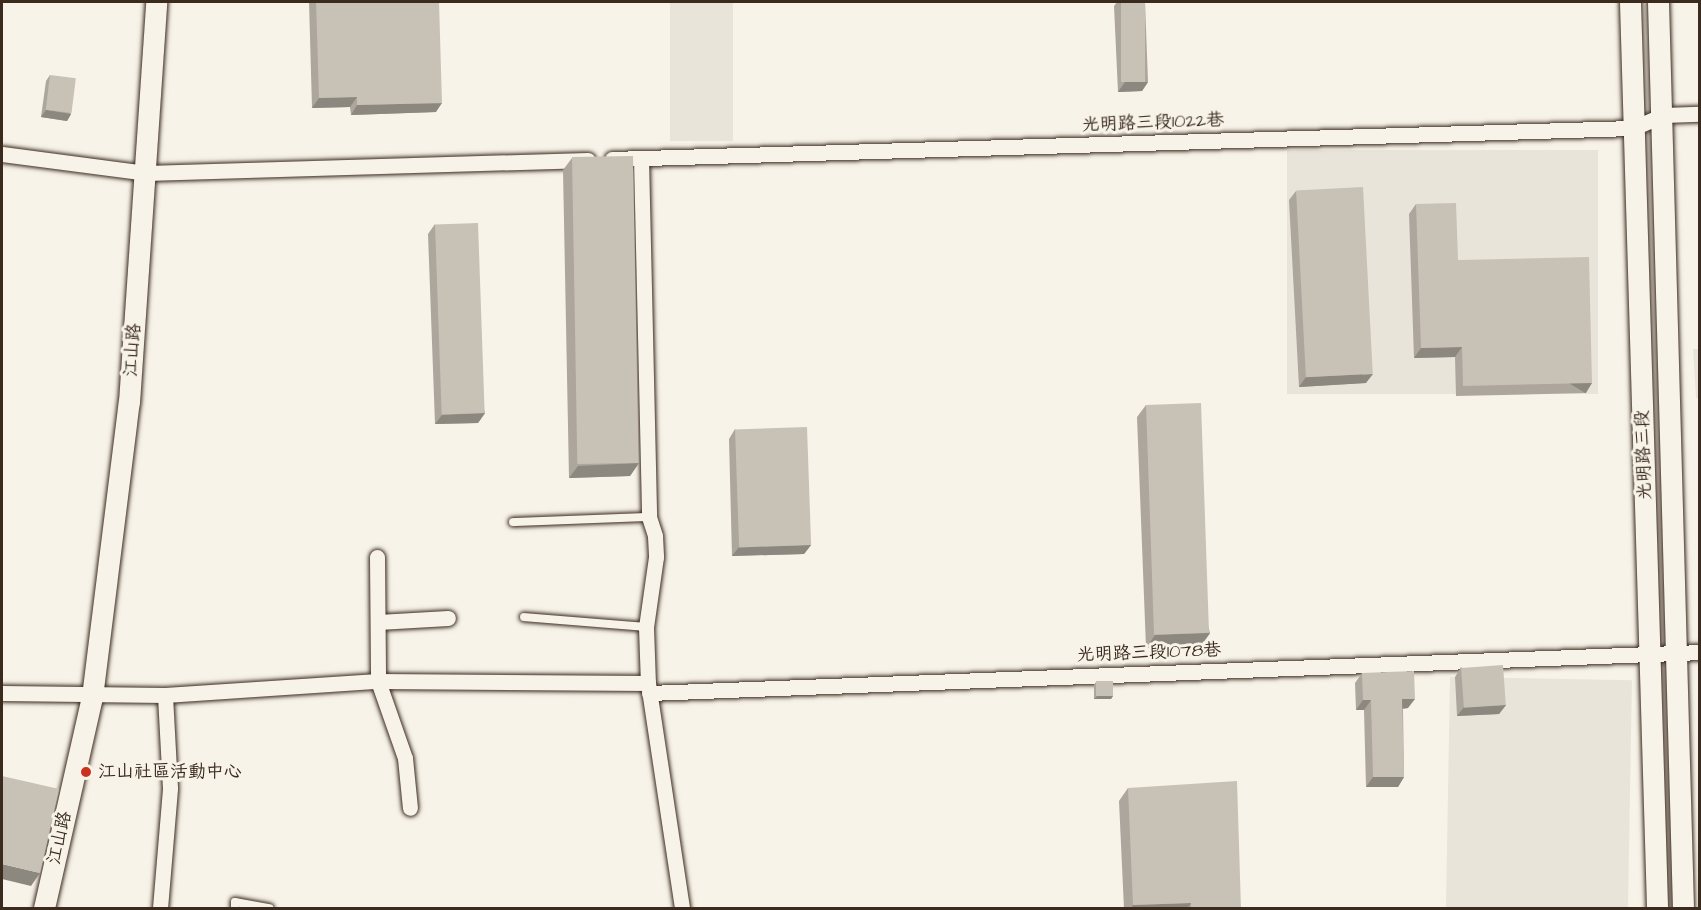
<!DOCTYPE html>
<html>
<head>
<meta charset="utf-8">
<style>
	body { margin:0 }
	#map { position:relative; width:1701px; height:910px; overflow:hidden; background:#f7f3e8; font-family:"Architects Daughter","LXGW WenKai TC",sans-serif }
	div>[style] { position:absolute }
	.built>* { inset:0; background:#e9e4d9; transform-origin:0 0 }
	.roads { filter:drop-shadow(0 0 2px #3b2a1e) drop-shadow(0 0 2px #3b2a1e) }
	.lane>* { height:8px; margin:-4px; padding:0 4px; transform-origin:4px; border-radius:4px; background:#f7f3e8 }
	.street>* { height:15px; margin:-7.5px; padding:0 7.5px; transform-origin:7.5px; border-radius:7.5px; background:#f7f3e8 }
	.secondary>* { height:21px; margin:-10.5px; padding:0 10.5px; transform-origin:10.5px; border-radius:10.5px; background:#f7f3e8 }
	.wall>* { inset:0; background:#aca69d }
	.shaded-wall>* { inset:0; background:#8c877f; transform-origin:0 0 }
	.building>* { inset:0; background:#c8c1b6; transform-origin:0 0 }
	.dots>* { width:16px; height:16px; translate:-50% -50%; box-sizing:border-box; border:3px solid #f7f3e8; border-radius:50% }
	span { translate:-50% -50%; white-space:nowrap; text-align:center; line-height:1.15; -webkit-text-stroke:6px #f7f3e8; paint-order:stroke }
	.street-label { font-size:18px; color:#3b2a1e }
	.poi-label { font-size:18px; color:#3b2a1e }
	.left { translate:0 -50%; text-align:left }
	.frame { position:absolute; inset:0; border:3px solid #3b2a1e; pointer-events:none }
</style>
</head>
<body>
<div id="map">
	<div class="built">
		<div style="left:670px;top:2px;width:63px;height:139px"></div>
		<div style="left:1598px;top:150px;width:244px;height:311px;rotate:90deg"></div>
		<div style="clip-path:polygon(1693px 349px,1699px 349px,1699px 398px,1696px 398px)"></div>
		<div style="left:1450px;top:677px;width:182px;height:231px;rotate:1deg"></div>
	</div>
	<div class="roads">
		<div class="lane">
			<div style="left:513px;top:522px;width:136px;rotate:-2.1deg"></div>
			<div style="left:524px;top:617px;width:122px;rotate:4.7deg"></div>
			<div style="left:235px;top:908px;width:6px;rotate:-90deg"></div>
			<div style="left:235px;top:902px;width:35px;rotate:10deg"></div>
		</div>
		<div class="street">
			<div style="left:2px;top:154px;width:145px;rotate:7.5deg"></div>
			<div style="left:146px;top:173px;width:442px;rotate:-1.7deg"></div>
			<div style="left:641px;top:158px;width:359px;rotate:88.7deg"></div>
			<div style="left:649px;top:517px;width:20px;rotate:72deg"></div>
			<div style="left:655px;top:536px;width:21px;rotate:87deg"></div>
			<div style="left:656px;top:557px;width:71px;rotate:98.1deg"></div>
			<div style="left:646px;top:627px;width:56px;rotate:88deg"></div>
			<div style="left:648px;top:683px;width:228px;rotate:81.4deg"></div>
			<div style="left:612px;top:159px;width:1021px;rotate:-1.74deg"></div>
			<div style="left:1633px;top:128px;width:33px;rotate:-23deg"></div>
			<div style="left:1663px;top:115px;width:37px;rotate:-2deg"></div>
			<div style="left:377px;top:557px;width:124px;rotate:89.5deg"></div>
			<div style="left:378px;top:681px;width:82px;rotate:70.7deg"></div>
			<div style="left:405px;top:758px;width:50px;rotate:84.3deg"></div>
			<div style="left:378px;top:622px;width:70px;rotate:-3.3deg"></div>
			<div style="left:2px;top:693px;width:163px;rotate:0.7deg"></div>
			<div style="left:165px;top:695px;width:213px;rotate:-3.8deg"></div>
			<div style="left:378px;top:681px;width:270px;rotate:0.4deg"></div>
			<div style="left:649px;top:693px;width:1052px;rotate:-2.23deg"></div>
			<div style="left:160px;top:908px;width:120px;rotate:-85.2deg"></div>
			<div style="left:170px;top:788px;width:93px;rotate:-93.1deg"></div>
		</div>
		<div class="secondary">
			<div style="left:1630px;top:2px;width:906px;rotate:88.29deg"></div>
			<div style="left:1658px;top:2px;width:906px;rotate:88.42deg"></div>
			<div style="left:44px;top:908px;width:216px;rotate:-77.2deg"></div>
			<div style="left:92px;top:697px;width:297px;rotate:-82.9deg"></div>
			<div style="left:129px;top:402px;width:401px;rotate:-86.1deg"></div>
		</div>
	</div>
	<div class="wall">
		<div style="clip-path:polygon(309px 2px,439px 2px,436px 112px,351px 115px,350px 107px,312px 108px)"></div>
		<div style="clip-path:polygon(1117px 2px,1145px 2px,1148px 82px,1142px 91px,1118px 92px,1114px 6px)"></div>
		<div style="clip-path:polygon(50px 75px,71px 114px,67px 121px,41px 117px,46px 81px)"></div>
		<div style="clip-path:polygon(572px 158px,639px 463px,630px 476px,569px 478px,563px 170px)"></div>
		<div style="clip-path:polygon(1296px 191px,1366px 383px,1299px 387px,1289px 200px)"></div>
		<div style="clip-path:polygon(1416px 204px,1458px 260px,1586px 393px,1456px 396px,1455px 357px,1414px 358px,1409px 214px)"></div>
		<div style="clip-path:polygon(435px 224px,485px 413px,478px 423px,435px 424px,428px 234px)"></div>
		<div style="clip-path:polygon(1146px 405px,1210px 633px,1201px 646px,1146px 648px,1137px 417px)"></div>
		<div style="clip-path:polygon(735px 429px,811px 545px,804px 554px,732px 556px,729px 439px)"></div>
		<div style="clip-path:polygon(1461px 667px,1506px 705px,1499px 714px,1457px 716px,1455px 677px)"></div>
		<div style="clip-path:polygon(1362px 673px,1408px 708px,1403px 709px,1404px 777px,1398px 787px,1366px 787px,1364px 710px,1356px 710px,1355px 683px)"></div>
		<div style="clip-path:polygon(1096px 682px,1113px 696px,1111px 699px,1094px 699px,1094px 685px)"></div>
		<div style="clip-path:polygon(1128px 788px,1241px 909px,1124px 909px,1119px 801px)"></div>
	</div>
	<div class="shaded-wall">
		<div style="clip-path:polygon(1125px 82px,1148px 82px,1142px 91px,1118px 92px)"></div>
		<div style="clip-path:polygon(357px 97px,350px 107px,312px 108px,319px 98px)"></div>
		<div style="clip-path:polygon(442px 103px,436px 112px,351px 115px,357px 105px)"></div>
		<div style="clip-path:polygon(46px 110px,71px 114px,67px 121px,41px 117px)"></div>
		<div style="clip-path:polygon(1462px 347px,1455px 357px,1414px 358px,1421px 348px)"></div>
		<div style="clip-path:polygon(1373px 374px,1366px 383px,1299px 387px,1306px 377px)"></div>
		<div style="left:1592px;top:383px;width:12px;height:129px;rotate:121deg"></div>
		<div style="clip-path:polygon(485px 413px,478px 423px,435px 424px,442px 415px)"></div>
		<div style="clip-path:polygon(639px 463px,630px 476px,569px 478px,578px 466px)"></div>
		<div style="clip-path:polygon(811px 545px,804px 554px,732px 556px,739px 547px)"></div>
		<div style="clip-path:polygon(1210px 633px,1201px 646px,1146px 648px,1155px 635px)"></div>
		<div style="clip-path:polygon(1097px 696px,1113px 696px,1111px 699px,1094px 699px)"></div>
		<div style="clip-path:polygon(1402px 699px,1415px 699px,1408px 708px,1396px 709px)"></div>
		<div style="clip-path:polygon(1363px 700px,1371px 700px,1364px 710px,1356px 710px)"></div>
		<div style="clip-path:polygon(1506px 705px,1499px 714px,1457px 716px,1464px 707px)"></div>
		<div style="clip-path:polygon(1373px 777px,1404px 777px,1398px 787px,1366px 787px)"></div>
		<div style="clip-path:polygon(2px 864px,40px 873px,31px 886px,2px 879px)"></div>
		<div style="clip-path:polygon(1191px 903px,1187px 909px,1131px 909px,1133px 905px)"></div>
	</div>
	<div class="building">
		<div style="clip-path:polygon(316px 2px,439px 2px,442px 103px,357px 105px,357px 97px,319px 98px)"></div>
		<div style="left:1121px;top:2px;width:24px;height:80px"></div>
		<div style="left:50px;top:75px;width:26px;height:35px;rotate:7deg"></div>
		<div style="left:633px;top:156px;width:307px;height:61px;rotate:89deg"></div>
		<div style="left:1363px;top:187px;width:187px;height:67px;rotate:87deg"></div>
		<div style="clip-path:polygon(1456px 203px,1458px 260px,1589px 257px,1592px 383px,1463px 386px,1462px 347px,1421px 348px,1416px 204px)"></div>
		<div style="left:478px;top:223px;width:190px;height:43px;rotate:88deg"></div>
		<div style="left:1201px;top:403px;width:230px;height:55px;rotate:88deg"></div>
		<div style="left:807px;top:427px;width:118px;height:72px;rotate:88deg"></div>
		<div style="left:1503px;top:665px;width:40px;height:42px;rotate:86deg"></div>
		<div style="clip-path:polygon(1414px 671px,1415px 699px,1402px 699px,1404px 777px,1373px 777px,1371px 700px,1363px 700px,1362px 673px)"></div>
		<div style="left:1113px;top:681px;width:15px;height:17px;rotate:90deg"></div>
		<div style="clip-path:polygon(2px 776px,59px 789px,40px 873px,2px 864px)"></div>
		<div style="clip-path:polygon(1237px 781px,1241px 909px,1191px 909px,1191px 903px,1133px 905px,1128px 788px)"></div>
	</div>
	<div class="dots">
		<div style="left:86px;top:772px;background:#c8321e"></div>
	</div>
	<div class="street-label">
		<span style="left:1153px;top:123px;rotate:-2deg">光明路三段1022巷</span>
		<span style="left:133px;top:350px;rotate:-86deg">江山路</span>
		<span style="left:1644px;top:455px;rotate:-92deg">光明路三段</span>
		<span style="left:1149px;top:653px;rotate:-2deg">光明路三段1078巷</span>
		<span style="left:60px;top:838px;rotate:-77deg">江山路</span>
	</div>
	<div class="poi-label">
		<span class="left" style="left:98px;top:772px">江山社區活動中心</span>
	</div>
	<div class="frame"></div>
</div>
</body>
</html>
